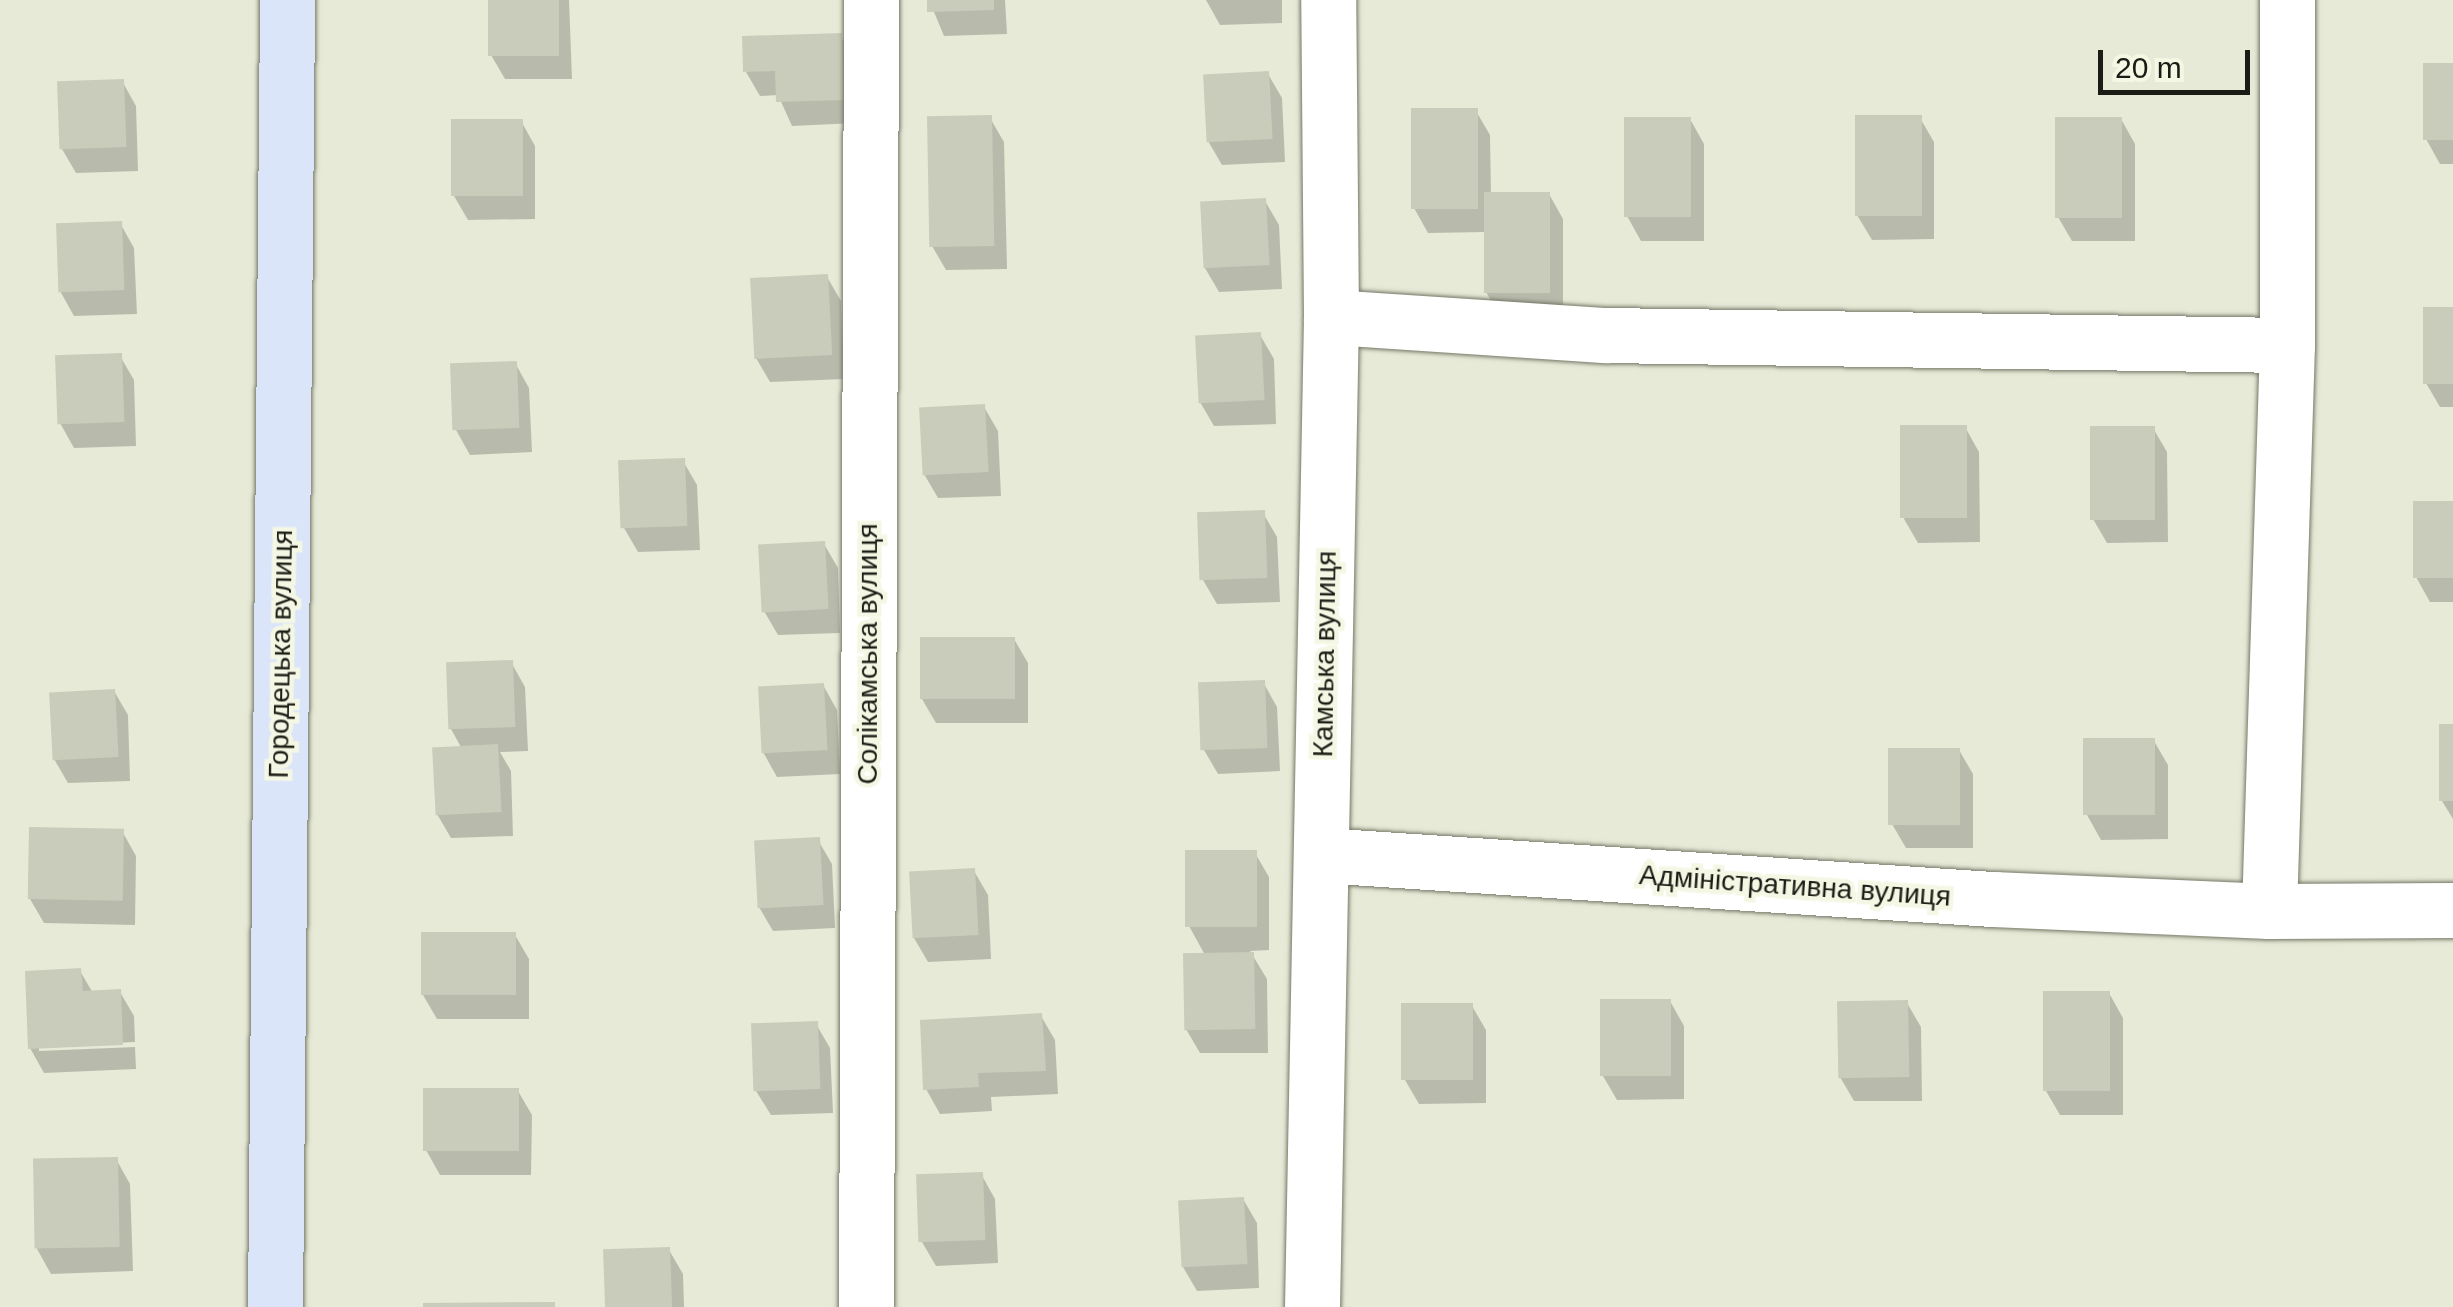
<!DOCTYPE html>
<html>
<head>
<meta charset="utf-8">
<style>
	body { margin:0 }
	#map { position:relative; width:2453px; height:1307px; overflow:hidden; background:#e7ead7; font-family:Helvetica,sans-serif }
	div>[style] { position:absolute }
	.shadow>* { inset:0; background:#0003 }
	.building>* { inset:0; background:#c9ccba; transform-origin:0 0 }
	.roads { filter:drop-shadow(0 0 2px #767867) drop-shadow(0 0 2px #767867) }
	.street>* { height:55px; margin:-27.5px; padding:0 27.5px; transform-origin:27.5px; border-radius:27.5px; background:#fff }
	.secondary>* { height:55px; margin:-27.5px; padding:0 27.5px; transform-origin:27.5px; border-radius:27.5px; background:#dbe5f9 }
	span { translate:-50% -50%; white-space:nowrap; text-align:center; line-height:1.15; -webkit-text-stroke:9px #f4f7e4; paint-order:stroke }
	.street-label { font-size:28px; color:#1b1c15 }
	.scale { position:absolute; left:2098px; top:50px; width:152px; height:45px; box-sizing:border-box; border:5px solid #1b1c15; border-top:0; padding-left:12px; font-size:30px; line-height:35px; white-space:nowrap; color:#1b1c15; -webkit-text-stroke:8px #f4f7e4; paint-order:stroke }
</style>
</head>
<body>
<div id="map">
	<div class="shadow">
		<div style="clip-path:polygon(491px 0,569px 0,572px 79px,505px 79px,491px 55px)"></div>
		<div style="clip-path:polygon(929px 0,1005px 0,1007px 34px,944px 36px)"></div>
		<div style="clip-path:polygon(1282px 0,1282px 23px,1220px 25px,1206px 0)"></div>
		<div style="clip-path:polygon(840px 35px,854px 60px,856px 123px,792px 126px,778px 95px,760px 96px,746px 72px)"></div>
		<div style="clip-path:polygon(2453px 65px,2453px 164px,2440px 164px,2426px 139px)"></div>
		<div style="clip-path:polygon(1268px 74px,1282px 98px,1285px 162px,1222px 165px,1208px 141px)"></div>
		<div style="clip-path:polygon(122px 81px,136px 106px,138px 171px,76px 173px,62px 149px)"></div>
		<div style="clip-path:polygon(1476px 111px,1490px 135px,1491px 195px,1549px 194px,1563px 219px,1563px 316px,1500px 316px,1486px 292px,1486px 232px,1428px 233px,1414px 208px)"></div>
		<div style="clip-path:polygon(990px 118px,1004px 142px,1007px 269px,946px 270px,932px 246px)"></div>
		<div style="clip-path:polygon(1920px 118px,1934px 142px,1934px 239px,1872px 240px,1857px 215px)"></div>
		<div style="clip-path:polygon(1690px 119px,1704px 144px,1704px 241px,1641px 241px,1627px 216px)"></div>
		<div style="clip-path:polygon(2121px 119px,2135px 144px,2135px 241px,2072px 241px,2058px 217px)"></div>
		<div style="clip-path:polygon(521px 121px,535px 146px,535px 219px,468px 220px,454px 196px)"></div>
		<div style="clip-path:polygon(1265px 201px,1279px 225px,1282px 289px,1219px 292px,1205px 268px)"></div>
		<div style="clip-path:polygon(120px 223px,134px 248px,137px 314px,74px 316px,60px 291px)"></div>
		<div style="clip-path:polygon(827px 277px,841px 301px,844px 379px,770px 382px,756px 358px)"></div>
		<div style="clip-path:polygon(2453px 309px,2453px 407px,2440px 407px,2426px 383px)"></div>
		<div style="clip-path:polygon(1260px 335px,1274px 359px,1276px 424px,1214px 426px,1200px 402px)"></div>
		<div style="clip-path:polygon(120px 356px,134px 380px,136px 446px,74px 448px,60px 423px)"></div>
		<div style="clip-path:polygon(515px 363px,529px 388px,532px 452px,470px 455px,456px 430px)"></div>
		<div style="clip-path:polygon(984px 407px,998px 431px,1001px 496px,938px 498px,924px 474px)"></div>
		<div style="clip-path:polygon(1965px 427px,1979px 452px,1980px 542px,1918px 543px,1904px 519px)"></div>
		<div style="clip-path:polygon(2153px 428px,2167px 452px,2168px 542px,2107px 543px,2093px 519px)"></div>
		<div style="clip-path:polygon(683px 461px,697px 485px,700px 550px,638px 552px,624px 528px)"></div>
		<div style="clip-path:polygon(2453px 503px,2453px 602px,2430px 602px,2416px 577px)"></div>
		<div style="clip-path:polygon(1263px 513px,1277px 537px,1280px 602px,1217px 604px,1203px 580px)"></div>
		<div style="clip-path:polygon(824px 544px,838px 568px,840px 633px,778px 635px,764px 611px)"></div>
		<div style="clip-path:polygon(1014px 639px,1028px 663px,1028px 723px,936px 723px,922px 699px)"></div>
		<div style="clip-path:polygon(511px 662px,525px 687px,528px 751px,500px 752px,511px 771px,513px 836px,451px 838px,437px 814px,462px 749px,451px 729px)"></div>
		<div style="clip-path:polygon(1263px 682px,1277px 707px,1280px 771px,1218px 774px,1204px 750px)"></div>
		<div style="clip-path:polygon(823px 685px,837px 710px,840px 774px,777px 777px,763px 752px)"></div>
		<div style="clip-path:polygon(114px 691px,128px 715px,130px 781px,68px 783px,54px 759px)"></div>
		<div style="clip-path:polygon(2453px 727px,2453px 819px,2442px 801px)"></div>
		<div style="clip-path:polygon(2154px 741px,2168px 765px,2168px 839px,2101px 840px,2087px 815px)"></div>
		<div style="clip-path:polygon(1959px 750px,1973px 774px,1973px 848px,1906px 848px,1892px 824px)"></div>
		<div style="clip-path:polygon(122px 831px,136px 856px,135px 925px,44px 923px,30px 899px)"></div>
		<div style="clip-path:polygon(818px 840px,832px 864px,835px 928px,773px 931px,759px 907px)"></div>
		<div style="clip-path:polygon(1255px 853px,1269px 877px,1269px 950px,1250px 951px,1267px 979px,1268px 1053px,1200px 1053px,1186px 1029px,1205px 955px,1189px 926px)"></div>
		<div style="clip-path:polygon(974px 871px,988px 895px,991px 959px,928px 962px,914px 938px)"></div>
		<div style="clip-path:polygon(515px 935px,529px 959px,529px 1019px,437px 1019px,423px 995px)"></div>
		<div style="clip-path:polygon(80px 971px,93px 993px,120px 992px,134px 1016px,135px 1042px,39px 1046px,39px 1051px,135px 1047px,136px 1069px,44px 1073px,30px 1048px)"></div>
		<div style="clip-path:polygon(2109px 993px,2123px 1018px,2123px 1115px,2060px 1115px,2046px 1091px)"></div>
		<div style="clip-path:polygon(1670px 1001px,1684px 1026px,1684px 1099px,1617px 1100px,1603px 1076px)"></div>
		<div style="clip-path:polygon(1907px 1003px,1921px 1027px,1922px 1101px,1854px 1101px,1840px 1077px)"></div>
		<div style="clip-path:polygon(1472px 1006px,1486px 1030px,1486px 1103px,1419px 1104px,1405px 1080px)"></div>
		<div style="clip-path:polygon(1041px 1016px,1055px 1040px,1058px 1094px,991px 1097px,992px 1111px,940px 1114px,926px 1089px)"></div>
		<div style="clip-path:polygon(816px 1024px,830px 1048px,833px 1113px,771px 1115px,756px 1091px)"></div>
		<div style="clip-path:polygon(518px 1091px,532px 1115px,531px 1175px,440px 1175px,426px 1150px)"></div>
		<div style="clip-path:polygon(116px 1159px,130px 1184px,133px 1271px,51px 1274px,37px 1249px)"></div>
		<div style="clip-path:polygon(981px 1174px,995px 1199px,998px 1263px,936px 1266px,922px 1242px)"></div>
		<div style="clip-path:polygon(1243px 1199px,1257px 1223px,1259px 1288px,1197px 1291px,1183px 1267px)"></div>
		<div style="clip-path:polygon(669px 1250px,683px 1274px,684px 1307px,608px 1307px)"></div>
	</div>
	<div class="building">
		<div style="left:488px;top:0;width:71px;height:56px"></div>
		<div style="clip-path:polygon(927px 0,994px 0,994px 10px,927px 12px)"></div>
		<div style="clip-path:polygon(842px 33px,844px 100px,776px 102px,775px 71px,743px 72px,742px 36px)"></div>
		<div style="left:2423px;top:63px;width:30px;height:77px"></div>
		<div style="left:1269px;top:71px;width:68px;height:66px;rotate:87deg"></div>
		<div style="left:124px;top:79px;width:68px;height:67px;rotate:88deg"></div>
		<div style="left:1478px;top:108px;width:101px;height:67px;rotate:90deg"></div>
		<div style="left:992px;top:115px;width:131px;height:65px;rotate:89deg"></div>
		<div style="left:1922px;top:115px;width:101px;height:67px;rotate:90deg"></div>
		<div style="left:1624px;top:117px;width:67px;height:100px"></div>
		<div style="left:2055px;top:117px;width:67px;height:101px"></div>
		<div style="left:451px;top:119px;width:72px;height:77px"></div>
		<div style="left:1484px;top:192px;width:66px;height:101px"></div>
		<div style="left:1266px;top:198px;width:67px;height:66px;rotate:87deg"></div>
		<div style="left:122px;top:221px;width:69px;height:66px;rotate:88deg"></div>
		<div style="left:828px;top:274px;width:81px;height:78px;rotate:87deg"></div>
		<div style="left:2423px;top:307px;width:30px;height:77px"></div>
		<div style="left:1261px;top:332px;width:68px;height:66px;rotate:87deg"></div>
		<div style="left:122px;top:353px;width:69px;height:67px;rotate:88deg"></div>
		<div style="left:517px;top:361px;width:67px;height:67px;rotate:88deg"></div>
		<div style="left:985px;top:404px;width:68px;height:66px;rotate:87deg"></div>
		<div style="left:1967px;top:425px;width:93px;height:67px;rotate:90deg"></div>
		<div style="left:2090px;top:426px;width:65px;height:94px"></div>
		<div style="left:685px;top:458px;width:68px;height:67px;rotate:88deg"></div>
		<div style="left:2413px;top:501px;width:40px;height:77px"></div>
		<div style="left:1265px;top:510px;width:68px;height:68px;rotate:88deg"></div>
		<div style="left:825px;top:541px;width:68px;height:67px;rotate:87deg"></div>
		<div style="left:920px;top:637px;width:95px;height:62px"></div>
		<div style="left:513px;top:660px;width:67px;height:67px;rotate:88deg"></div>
		<div style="left:1265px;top:680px;width:68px;height:67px;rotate:88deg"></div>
		<div style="left:824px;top:683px;width:67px;height:66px;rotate:87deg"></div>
		<div style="left:115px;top:689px;width:68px;height:66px;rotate:87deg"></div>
		<div style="left:2439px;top:724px;width:14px;height:77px"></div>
		<div style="left:2155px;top:738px;width:77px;height:72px;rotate:90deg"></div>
		<div style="left:498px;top:744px;width:68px;height:66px;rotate:87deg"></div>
		<div style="left:1888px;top:748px;width:72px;height:77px"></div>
		<div style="left:29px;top:827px;width:95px;height:72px;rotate:1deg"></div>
		<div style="left:820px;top:837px;width:68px;height:66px;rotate:87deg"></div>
		<div style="left:1257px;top:850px;width:77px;height:72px;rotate:90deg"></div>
		<div style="left:975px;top:868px;width:67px;height:66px;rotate:87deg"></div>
		<div style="left:421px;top:932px;width:95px;height:63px"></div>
		<div style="left:1254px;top:952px;width:77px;height:71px;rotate:89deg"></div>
		<div style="clip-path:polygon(81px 968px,83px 991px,121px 989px,123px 1045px,28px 1049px,25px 971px)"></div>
		<div style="left:2043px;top:991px;width:67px;height:100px"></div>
		<div style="left:1600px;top:999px;width:71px;height:77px"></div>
		<div style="left:1908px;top:1000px;width:77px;height:71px;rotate:89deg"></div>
		<div style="left:1473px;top:1003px;width:77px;height:72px;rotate:90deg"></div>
		<div style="clip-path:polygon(1042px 1013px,1046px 1071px,978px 1073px,979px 1087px,923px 1090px,920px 1020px)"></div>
		<div style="left:818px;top:1021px;width:68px;height:67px;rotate:88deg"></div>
		<div style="left:423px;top:1088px;width:96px;height:63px"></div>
		<div style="left:118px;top:1157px;width:90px;height:85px;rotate:89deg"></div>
		<div style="left:983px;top:1172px;width:68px;height:67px;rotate:88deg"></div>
		<div style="left:1244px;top:1197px;width:67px;height:66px;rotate:87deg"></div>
		<div style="left:670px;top:1247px;width:60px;height:67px;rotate:88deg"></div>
		<div style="clip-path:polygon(555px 1302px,555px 1307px,423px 1307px,423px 1303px)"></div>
	</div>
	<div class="roads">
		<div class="street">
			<div style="left:1331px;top:317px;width:275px;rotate:3.8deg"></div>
			<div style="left:1605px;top:335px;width:682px;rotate:0.84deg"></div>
			<div style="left:1321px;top:855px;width:673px;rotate:3.75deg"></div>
			<div style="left:1993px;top:899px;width:276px;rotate:2.5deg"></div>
			<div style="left:2269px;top:911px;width:184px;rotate:-0.3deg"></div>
			<div style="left:2269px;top:911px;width:566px;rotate:-88.18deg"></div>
			<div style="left:2287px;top:345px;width:345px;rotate:-90deg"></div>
			<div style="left:866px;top:1307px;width:1307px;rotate:-89.78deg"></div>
			<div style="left:1312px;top:1307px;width:990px;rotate:-88.9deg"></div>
			<div style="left:1331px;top:317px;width:317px;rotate:-90.5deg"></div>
		</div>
		<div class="secondary">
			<div style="left:275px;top:1307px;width:1307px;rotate:-89.47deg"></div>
		</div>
	</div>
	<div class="street-label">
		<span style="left:281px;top:654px;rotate:-89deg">Городецька вулиця</span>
		<span style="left:868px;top:654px;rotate:-90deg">Солікамська вулиця</span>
		<span style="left:1325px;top:654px;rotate:-89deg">Камська вулиця</span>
		<span style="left:1795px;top:886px;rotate:4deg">Адміністративна вулиця</span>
	</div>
	<div class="scale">20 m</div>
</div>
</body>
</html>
